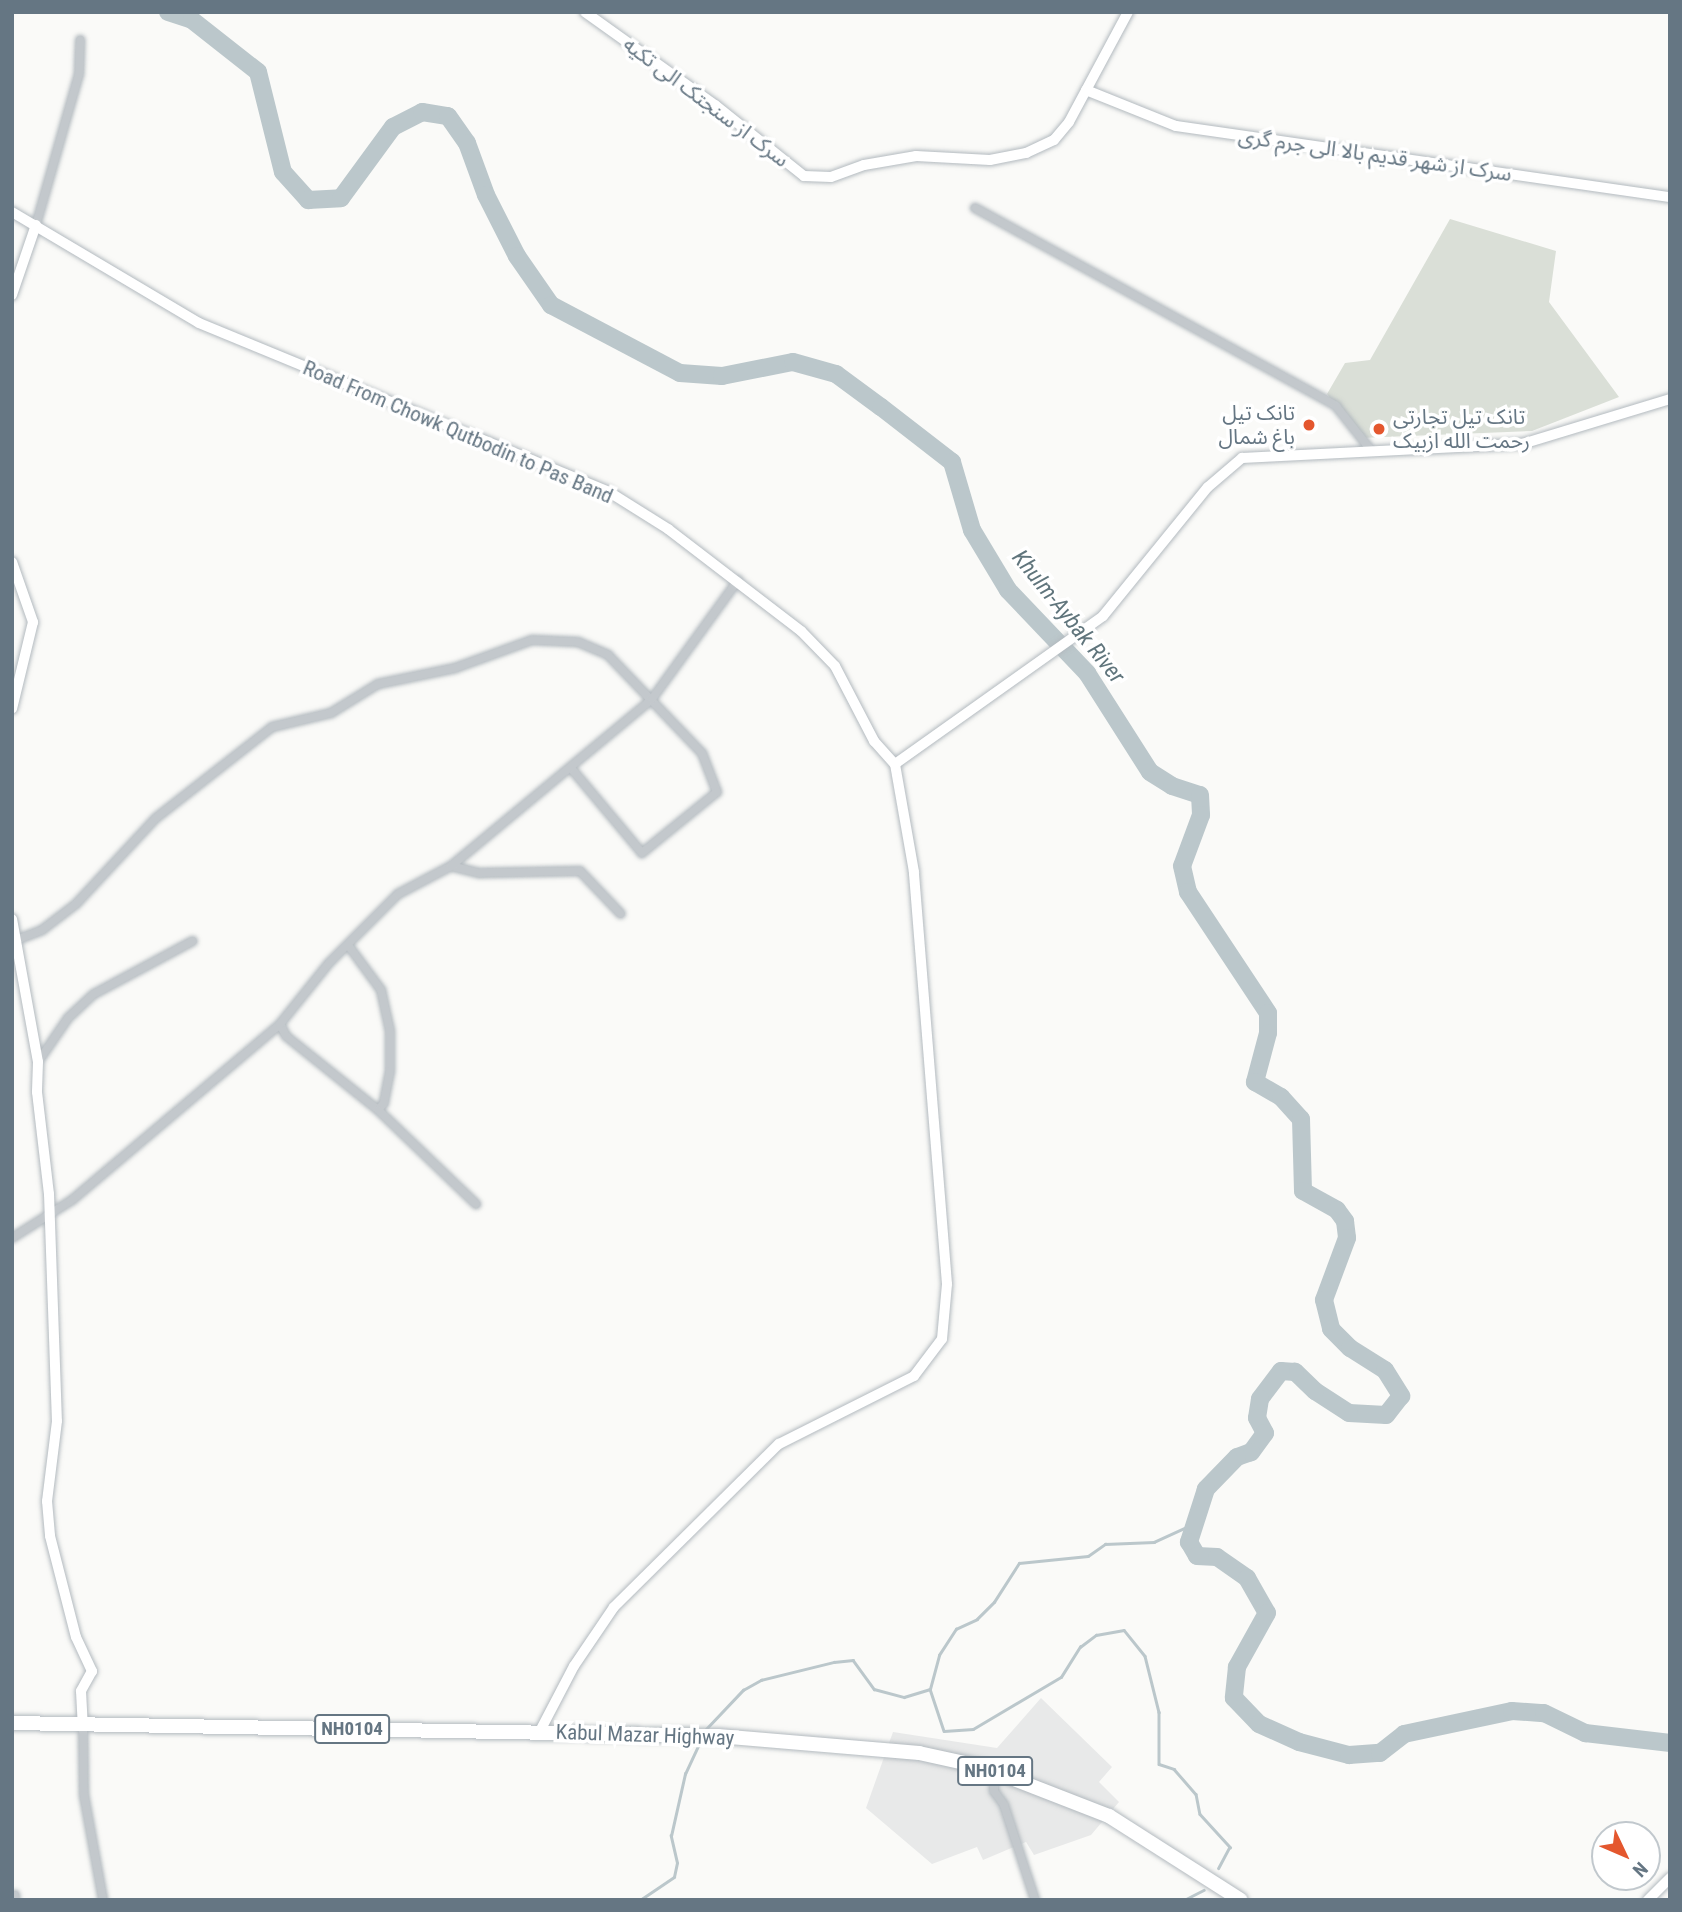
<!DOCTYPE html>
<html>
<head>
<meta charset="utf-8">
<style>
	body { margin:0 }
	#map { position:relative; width:1682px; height:1912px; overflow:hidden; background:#fafaf8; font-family:"Roboto Condensed","Noto Sans Arabic",sans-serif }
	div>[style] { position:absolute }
	.built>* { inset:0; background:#e8e9e9 }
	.green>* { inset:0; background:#dadfd7 }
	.stream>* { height:2.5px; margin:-1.25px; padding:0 1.25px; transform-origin:1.25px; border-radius:1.25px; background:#bbc7cb }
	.river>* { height:18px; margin:-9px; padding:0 9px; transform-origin:9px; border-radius:9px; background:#bbc7cb }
	.roads { filter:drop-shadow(0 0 2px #b3babf) drop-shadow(0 0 2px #b3babf) }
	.street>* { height:8px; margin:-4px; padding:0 4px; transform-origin:4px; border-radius:4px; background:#c3c8cc }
	.secondary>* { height:10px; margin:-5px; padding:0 5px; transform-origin:5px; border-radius:5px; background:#fff }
	.highway>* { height:14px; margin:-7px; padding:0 7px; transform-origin:7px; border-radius:7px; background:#fff }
	.dots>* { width:19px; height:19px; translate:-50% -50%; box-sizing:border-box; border:4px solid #fff; border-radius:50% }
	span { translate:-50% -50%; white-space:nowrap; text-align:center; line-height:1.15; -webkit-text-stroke:7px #fff; paint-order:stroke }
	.shield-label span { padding:2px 5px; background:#fff; border:2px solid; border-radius:5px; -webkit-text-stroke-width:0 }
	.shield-label { font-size:19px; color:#657683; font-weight:700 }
	.street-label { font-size:21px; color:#657683 }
	.poi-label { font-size:21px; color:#657683 }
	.right { translate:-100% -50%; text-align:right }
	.left { translate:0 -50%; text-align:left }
	.water-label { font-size:23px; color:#60757c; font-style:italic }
	.frame { position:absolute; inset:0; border:14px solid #657683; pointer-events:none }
	.north { position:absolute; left:1591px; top:1821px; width:70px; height:70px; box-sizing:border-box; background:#fff; border:2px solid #c1c8cd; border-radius:50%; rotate:134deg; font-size:19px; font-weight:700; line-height:28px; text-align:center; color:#657683 }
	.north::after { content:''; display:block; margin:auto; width:24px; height:32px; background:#e4572e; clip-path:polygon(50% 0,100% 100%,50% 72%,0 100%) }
</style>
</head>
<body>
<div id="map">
	<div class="built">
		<div style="clip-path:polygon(1041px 1698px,1112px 1767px,1099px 1782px,1119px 1802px,1091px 1835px,1034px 1855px,1026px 1842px,983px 1860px,977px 1847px,932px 1864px,866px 1808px,893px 1732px,997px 1748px)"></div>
	</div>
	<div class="green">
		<div style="clip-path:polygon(1450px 219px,1556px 251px,1549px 302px,1619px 397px,1532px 431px,1360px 438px,1327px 394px,1345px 363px,1370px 360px)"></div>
	</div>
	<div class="stream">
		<div style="left:930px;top:1689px;width:44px;rotate:71.6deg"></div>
		<div style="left:944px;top:1731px;width:29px;rotate:-4deg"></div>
		<div style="left:973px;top:1729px;width:102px;rotate:-30.6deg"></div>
		<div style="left:1061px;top:1677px;width:36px;rotate:-58deg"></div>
		<div style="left:1080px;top:1647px;width:20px;rotate:-37deg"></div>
		<div style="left:1096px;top:1635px;width:28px;rotate:-10deg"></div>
		<div style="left:1124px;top:1630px;width:33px;rotate:51deg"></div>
		<div style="left:1145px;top:1656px;width:58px;rotate:76deg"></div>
		<div style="left:1159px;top:1712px;width:52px;rotate:90deg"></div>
		<div style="left:1159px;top:1764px;width:16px;rotate:18deg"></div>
		<div style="left:1174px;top:1769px;width:33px;rotate:49deg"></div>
		<div style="left:1196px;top:1794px;width:20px;rotate:79deg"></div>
		<div style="left:1200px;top:1814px;width:45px;rotate:47.7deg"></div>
		<div style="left:1230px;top:1847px;width:24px;rotate:118deg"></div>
		<div style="left:706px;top:1729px;width:54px;rotate:-46.5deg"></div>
		<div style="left:743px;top:1690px;width:21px;rotate:-29deg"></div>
		<div style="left:761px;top:1680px;width:75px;rotate:-13.9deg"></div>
		<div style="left:834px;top:1662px;width:19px;rotate:-6deg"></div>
		<div style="left:853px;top:1660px;width:36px;rotate:54deg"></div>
		<div style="left:874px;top:1689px;width:31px;rotate:15deg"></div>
		<div style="left:904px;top:1697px;width:27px;rotate:-17deg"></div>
		<div style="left:930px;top:1689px;width:35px;rotate:-75deg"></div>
		<div style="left:939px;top:1655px;width:31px;rotate:-57deg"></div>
		<div style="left:956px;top:1629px;width:23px;rotate:-25deg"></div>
		<div style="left:977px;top:1619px;width:24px;rotate:-45deg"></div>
		<div style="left:994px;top:1602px;width:46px;rotate:-57.3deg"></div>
		<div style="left:1019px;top:1563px;width:69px;rotate:-5.8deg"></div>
		<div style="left:1088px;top:1556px;width:21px;rotate:-35deg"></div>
		<div style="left:1105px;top:1544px;width:49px;rotate:-2.3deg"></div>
		<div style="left:1154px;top:1542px;width:41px;rotate:-24.7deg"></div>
		<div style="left:640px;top:1900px;width:41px;rotate:-34.1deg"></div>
		<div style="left:674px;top:1877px;width:14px;rotate:-78deg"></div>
		<div style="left:677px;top:1863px;width:28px;rotate:-103deg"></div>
		<div style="left:671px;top:1836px;width:64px;rotate:-77.3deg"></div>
		<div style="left:685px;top:1774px;width:35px;rotate:-65deg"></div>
		<div style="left:1184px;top:1900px;width:22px;rotate:-27deg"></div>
	</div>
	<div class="river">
		<div style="left:168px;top:12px;width:25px;rotate:18deg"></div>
		<div style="left:192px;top:20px;width:84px;rotate:38.2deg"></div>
		<div style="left:258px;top:72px;width:103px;rotate:76deg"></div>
		<div style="left:283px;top:172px;width:38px;rotate:48deg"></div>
		<div style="left:308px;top:200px;width:33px;rotate:-3deg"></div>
		<div style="left:341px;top:198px;width:88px;rotate:-53.8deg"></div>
		<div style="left:393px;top:127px;width:33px;rotate:-27deg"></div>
		<div style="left:422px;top:112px;width:26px;rotate:9deg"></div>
		<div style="left:448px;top:116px;width:33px;rotate:55deg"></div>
		<div style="left:467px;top:143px;width:55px;rotate:69.9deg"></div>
		<div style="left:486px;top:195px;width:68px;rotate:63.1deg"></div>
		<div style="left:517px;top:256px;width:60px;rotate:55.2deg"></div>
		<div style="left:551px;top:305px;width:146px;rotate:27.8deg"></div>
		<div style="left:680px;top:373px;width:42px;rotate:4.1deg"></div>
		<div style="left:722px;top:376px;width:72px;rotate:-11.2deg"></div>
		<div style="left:793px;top:362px;width:45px;rotate:15.6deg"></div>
		<div style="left:836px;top:374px;width:56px;rotate:36.3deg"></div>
		<div style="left:881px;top:407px;width:90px;rotate:37.8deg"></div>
		<div style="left:952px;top:462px;width:71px;rotate:73.6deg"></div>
		<div style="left:972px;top:530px;width:70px;rotate:59deg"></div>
		<div style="left:1008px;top:590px;width:115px;rotate:46.4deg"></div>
		<div style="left:1087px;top:673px;width:117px;rotate:57.5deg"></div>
		<div style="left:1150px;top:772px;width:26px;rotate:32deg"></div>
		<div style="left:1172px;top:786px;width:29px;rotate:18deg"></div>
		<div style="left:1200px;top:795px;width:20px;rotate:87deg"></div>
		<div style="left:1201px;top:815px;width:54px;rotate:110.4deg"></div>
		<div style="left:1182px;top:866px;width:27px;rotate:77deg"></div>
		<div style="left:1188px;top:892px;width:145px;rotate:56.5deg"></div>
		<div style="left:1268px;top:1013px;width:20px;rotate:90deg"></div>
		<div style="left:1268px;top:1033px;width:51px;rotate:104.9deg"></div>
		<div style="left:1255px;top:1082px;width:30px;rotate:30deg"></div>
		<div style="left:1281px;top:1097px;width:30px;rotate:48deg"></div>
		<div style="left:1301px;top:1119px;width:72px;rotate:88.4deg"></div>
		<div style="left:1303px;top:1191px;width:39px;rotate:29deg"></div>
		<div style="left:1337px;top:1210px;width:14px;rotate:54deg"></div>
		<div style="left:1345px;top:1221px;width:17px;rotate:83deg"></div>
		<div style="left:1347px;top:1238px;width:66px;rotate:110.4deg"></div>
		<div style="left:1324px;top:1300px;width:30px;rotate:76deg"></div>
		<div style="left:1331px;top:1329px;width:27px;rotate:45deg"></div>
		<div style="left:1350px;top:1348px;width:41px;rotate:32.2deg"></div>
		<div style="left:1385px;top:1370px;width:31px;rotate:58deg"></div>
		<div style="left:1401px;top:1396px;width:24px;rotate:128deg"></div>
		<div style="left:1386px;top:1415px;width:37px;rotate:-177deg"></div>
		<div style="left:1349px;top:1413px;width:40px;rotate:-147.1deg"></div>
		<div style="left:1315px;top:1391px;width:28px;rotate:-136deg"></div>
		<div style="left:1295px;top:1372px;width:14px;rotate:-176deg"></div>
		<div style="left:1281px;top:1371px;width:35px;rotate:127deg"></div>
		<div style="left:1260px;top:1399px;width:19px;rotate:99deg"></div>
		<div style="left:1257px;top:1418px;width:17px;rotate:62deg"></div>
		<div style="left:1265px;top:1433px;width:24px;rotate:126deg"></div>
		<div style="left:1251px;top:1452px;width:15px;rotate:160deg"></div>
		<div style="left:1237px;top:1457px;width:45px;rotate:134.1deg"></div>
		<div style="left:1206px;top:1489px;width:56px;rotate:107.8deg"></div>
		<div style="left:1189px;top:1542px;width:16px;rotate:60deg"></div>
		<div style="left:1197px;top:1556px;width:20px;rotate:3deg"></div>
		<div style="left:1217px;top:1557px;width:37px;rotate:35deg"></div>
		<div style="left:1247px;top:1578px;width:40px;rotate:60.3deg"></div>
		<div style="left:1267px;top:1613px;width:62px;rotate:119.1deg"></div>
		<div style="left:1237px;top:1667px;width:31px;rotate:96deg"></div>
		<div style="left:1234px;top:1698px;width:36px;rotate:46deg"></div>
		<div style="left:1259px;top:1724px;width:44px;rotate:24.2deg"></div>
		<div style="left:1299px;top:1742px;width:52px;rotate:14.6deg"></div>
		<div style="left:1349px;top:1755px;width:31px;rotate:-4deg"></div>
		<div style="left:1380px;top:1753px;width:31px;rotate:-38deg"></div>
		<div style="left:1404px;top:1734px;width:110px;rotate:-12deg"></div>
		<div style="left:1512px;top:1711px;width:32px;rotate:4deg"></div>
		<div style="left:1544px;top:1713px;width:46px;rotate:26deg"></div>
		<div style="left:1585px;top:1733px;width:86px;rotate:6.7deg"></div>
	</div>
	<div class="roads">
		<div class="street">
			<div style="left:975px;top:208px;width:412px;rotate:28.7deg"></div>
			<div style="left:1336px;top:406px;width:55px;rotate:51.7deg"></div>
			<div style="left:36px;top:225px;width:157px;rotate:-74.1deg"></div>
			<div style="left:79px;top:74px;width:34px;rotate:-88deg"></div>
			<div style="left:451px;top:866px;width:30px;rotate:14deg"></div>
			<div style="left:480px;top:873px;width:100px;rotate:-1.1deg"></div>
			<div style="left:580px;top:871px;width:59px;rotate:46.4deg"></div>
			<div style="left:19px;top:939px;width:25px;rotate:-21deg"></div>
			<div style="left:42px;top:930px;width:43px;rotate:-37.4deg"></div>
			<div style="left:76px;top:904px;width:117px;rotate:-47.1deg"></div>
			<div style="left:156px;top:818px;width:147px;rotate:-38.1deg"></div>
			<div style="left:272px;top:727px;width:61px;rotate:-13.3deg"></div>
			<div style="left:331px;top:713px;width:55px;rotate:-31.7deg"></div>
			<div style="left:378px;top:684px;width:79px;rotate:-11.7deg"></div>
			<div style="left:455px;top:668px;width:82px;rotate:-20deg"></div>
			<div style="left:532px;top:640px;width:46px;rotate:2.5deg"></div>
			<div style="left:578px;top:642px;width:33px;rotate:23deg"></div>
			<div style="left:608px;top:655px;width:136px;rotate:46.2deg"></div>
			<div style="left:702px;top:753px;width:42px;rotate:69deg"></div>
			<div style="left:717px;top:792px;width:97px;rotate:140.9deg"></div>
			<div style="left:642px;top:853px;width:111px;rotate:-129.9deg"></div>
			<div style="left:348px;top:945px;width:56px;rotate:53.7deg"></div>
			<div style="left:381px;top:990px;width:42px;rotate:77.6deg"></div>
			<div style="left:390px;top:1031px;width:40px;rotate:90deg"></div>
			<div style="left:390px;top:1071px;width:33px;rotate:101deg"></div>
			<div style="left:384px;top:1103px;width:9px;rotate:131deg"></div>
			<div style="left:280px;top:1024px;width:13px;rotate:63deg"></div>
			<div style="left:286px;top:1036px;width:118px;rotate:38.8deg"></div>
			<div style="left:378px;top:1110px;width:136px;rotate:43.8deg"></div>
			<div style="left:38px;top:1062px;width:53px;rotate:-55.7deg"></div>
			<div style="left:68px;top:1018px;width:35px;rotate:-43deg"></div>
			<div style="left:94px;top:994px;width:112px;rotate:-28.2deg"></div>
			<div style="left:12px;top:1238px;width:71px;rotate:-32.3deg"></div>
			<div style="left:72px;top:1200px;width:272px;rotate:-40.2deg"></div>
			<div style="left:280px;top:1024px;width:77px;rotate:-51.3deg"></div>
			<div style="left:328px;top:964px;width:99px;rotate:-45deg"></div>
			<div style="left:398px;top:894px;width:60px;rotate:-27.8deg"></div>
			<div style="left:451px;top:866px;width:261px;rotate:-39.7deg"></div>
			<div style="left:652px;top:699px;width:147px;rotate:-54.1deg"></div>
			<div style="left:83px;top:1725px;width:70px;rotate:89.2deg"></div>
			<div style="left:84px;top:1795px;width:107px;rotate:79.7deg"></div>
			<div style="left:994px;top:1771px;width:20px;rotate:90deg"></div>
			<div style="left:994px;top:1791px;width:17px;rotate:54deg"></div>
			<div style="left:1004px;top:1805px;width:100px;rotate:71.9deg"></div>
			<div style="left:15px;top:1895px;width:5px;rotate:90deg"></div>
		</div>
		<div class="secondary">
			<div style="left:585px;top:12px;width:160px;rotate:35.6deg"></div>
			<div style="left:715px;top:105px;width:114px;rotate:38.6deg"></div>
			<div style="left:804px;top:176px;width:27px;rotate:2deg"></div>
			<div style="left:831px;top:177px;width:35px;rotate:-20deg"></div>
			<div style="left:864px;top:165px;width:53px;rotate:-9.8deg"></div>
			<div style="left:916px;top:156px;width:74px;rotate:3.1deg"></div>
			<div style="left:990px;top:160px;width:37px;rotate:-11deg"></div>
			<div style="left:1026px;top:153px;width:31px;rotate:-25deg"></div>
			<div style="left:1054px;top:140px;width:23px;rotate:-50deg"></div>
			<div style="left:1069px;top:122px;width:125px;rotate:-61.8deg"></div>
			<div style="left:1086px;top:90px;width:97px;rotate:21.8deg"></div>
			<div style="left:1176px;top:126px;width:499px;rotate:8.2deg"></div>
			<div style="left:12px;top:212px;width:217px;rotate:30.7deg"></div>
			<div style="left:199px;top:323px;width:443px;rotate:22.4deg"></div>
			<div style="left:609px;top:492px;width:70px;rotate:32.1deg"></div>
			<div style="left:668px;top:529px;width:168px;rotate:37.5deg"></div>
			<div style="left:801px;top:631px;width:49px;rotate:45.8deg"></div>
			<div style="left:835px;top:666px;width:85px;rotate:62.5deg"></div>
			<div style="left:874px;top:741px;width:31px;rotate:48deg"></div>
			<div style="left:895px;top:764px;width:255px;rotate:-35.4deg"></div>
			<div style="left:1103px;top:616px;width:166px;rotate:-50.9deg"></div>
			<div style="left:1208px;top:487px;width:45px;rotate:-40.5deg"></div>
			<div style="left:1242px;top:458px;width:280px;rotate:-2.9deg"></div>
			<div style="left:1522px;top:444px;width:155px;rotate:-16.9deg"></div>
			<div style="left:12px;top:295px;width:74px;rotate:-71.1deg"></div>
			<div style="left:12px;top:562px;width:64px;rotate:70.7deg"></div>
			<div style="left:33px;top:622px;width:89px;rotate:103.6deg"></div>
			<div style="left:12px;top:919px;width:145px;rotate:79.7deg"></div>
			<div style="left:38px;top:1062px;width:30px;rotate:92deg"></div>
			<div style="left:37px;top:1092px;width:103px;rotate:83.3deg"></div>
			<div style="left:49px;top:1194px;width:227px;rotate:88deg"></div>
			<div style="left:57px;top:1421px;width:81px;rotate:97.1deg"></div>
			<div style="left:47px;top:1501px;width:35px;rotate:85deg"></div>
			<div style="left:50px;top:1536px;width:104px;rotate:75.6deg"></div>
			<div style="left:76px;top:1637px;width:38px;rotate:65deg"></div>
			<div style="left:92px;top:1671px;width:23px;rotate:119deg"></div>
			<div style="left:81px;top:1691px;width:34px;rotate:87deg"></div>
			<div style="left:540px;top:1731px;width:73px;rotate:-62.4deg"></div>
			<div style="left:574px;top:1666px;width:71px;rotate:-55.9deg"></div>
			<div style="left:614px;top:1607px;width:232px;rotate:-44.7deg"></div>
			<div style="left:779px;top:1444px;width:151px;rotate:-26.7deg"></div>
			<div style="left:914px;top:1376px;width:46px;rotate:-52.9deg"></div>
			<div style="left:942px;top:1339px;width:55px;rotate:-84.8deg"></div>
			<div style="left:947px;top:1284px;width:413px;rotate:-94.6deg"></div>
			<div style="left:914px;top:872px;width:110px;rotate:-100deg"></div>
			<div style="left:1648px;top:1900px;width:31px;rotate:-45deg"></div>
		</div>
		<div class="highway">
			<div style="left:12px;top:1723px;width:706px;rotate:1.05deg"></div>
			<div style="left:718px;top:1736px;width:202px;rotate:4.8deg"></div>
			<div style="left:919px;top:1753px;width:66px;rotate:12.3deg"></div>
			<div style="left:983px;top:1767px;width:135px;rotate:21.3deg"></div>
			<div style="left:1109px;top:1816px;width:156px;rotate:32.5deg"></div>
		</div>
	</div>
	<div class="dots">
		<div style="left:1309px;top:425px;background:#e4572e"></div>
		<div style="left:1379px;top:429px;background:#e4572e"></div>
	</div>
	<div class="shield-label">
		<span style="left:352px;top:1729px">NH0104</span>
		<span style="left:995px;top:1771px">NH0104</span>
	</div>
	<div class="street-label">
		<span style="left:706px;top:102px;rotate:37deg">سرک از سنجتک الی تکیه</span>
		<span style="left:1375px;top:155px;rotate:8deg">سرک از شهر قدیم بالا الی جرم گری</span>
		<span style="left:458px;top:432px;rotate:23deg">Road From Chowk Qutbodin to Pas Band</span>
		<span style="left:645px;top:1735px;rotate:2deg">Kabul Mazar Highway</span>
	</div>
	<div class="poi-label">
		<span class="right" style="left:1295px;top:425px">تانک تیل<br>باغ شمال</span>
		<span class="left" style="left:1393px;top:429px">تانک تیل تجارتی<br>رحمت الله ازبیک</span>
	</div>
	<div class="water-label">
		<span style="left:1068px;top:617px;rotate:51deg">Khulm-Aybak River</span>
	</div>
	<div class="frame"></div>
	<div class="north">N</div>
</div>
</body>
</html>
